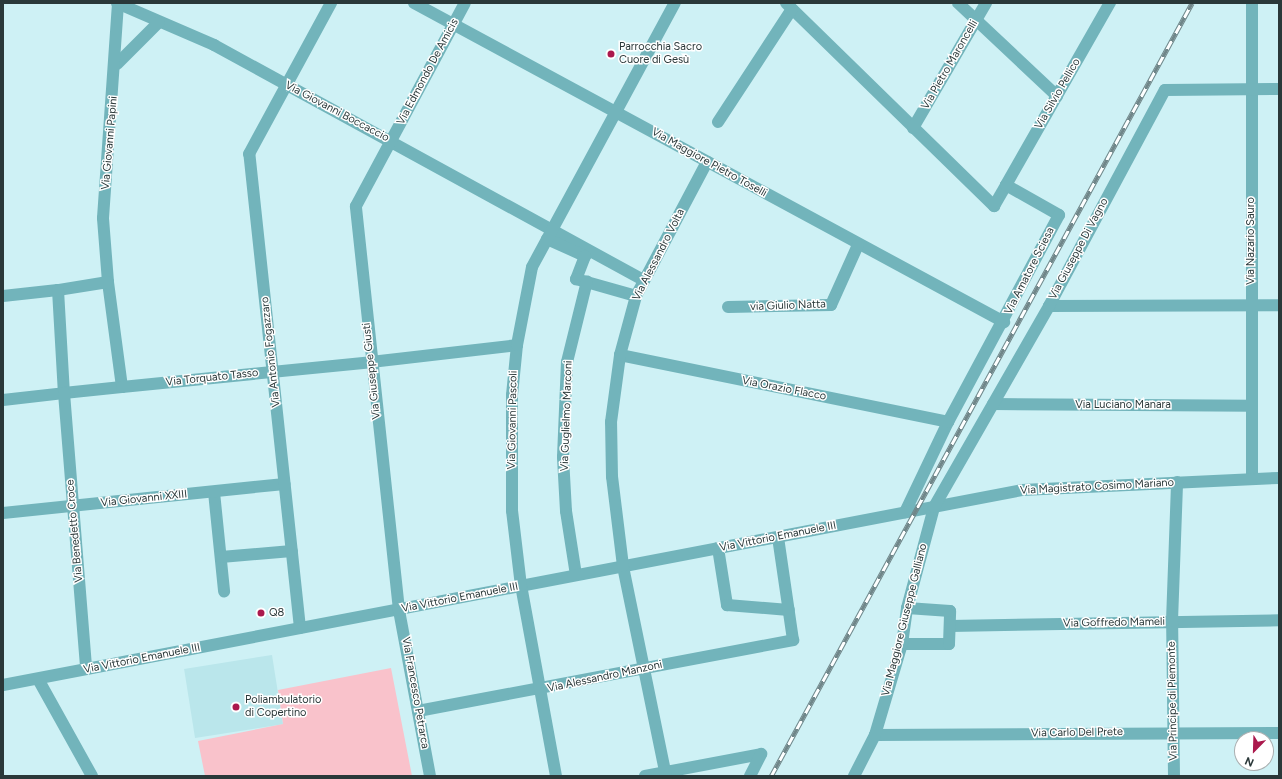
<!DOCTYPE html>
<html>
<head>
<meta charset="utf-8">
<style>
	body { margin:0 }
	#map { position:relative; width:1282px; height:779px; overflow:hidden; background:#cef1f5; font-family:Figtree,sans-serif }
	div>[style] { position:absolute }
	.built>* { inset:0; background:#bae6eb; transform-origin:0 0 }
	.green>* { inset:0; background:#f9c2cb }
	.minor>* { height:12px; margin:-6px; padding:0 6px; transform-origin:6px; border-radius:6px; background:#72b4bb }
	.rail>* { height:4.5px; margin-top:-2.25px; transform-origin:0; background:repeating-linear-gradient(90deg,#fff 0 9px,#708689 0 18px); box-sizing:border-box; border-block:1px solid #708689 }
	.dots>* { width:11px; height:11px; translate:-50% -50%; box-sizing:border-box; border:2px solid #fff; border-radius:50% }
	span { translate:-50% -50%; white-space:nowrap; text-align:center; line-height:1.15; -webkit-text-stroke:3px #fff; paint-order:stroke }
	.poi-label { font-size:11px; color:#2a3839 }
	.left { translate:0 -50%; text-align:left }
	.street-label { font-size:11px; color:#2a3839 }
	.frame { position:absolute; inset:0; border:4px solid #2a3839; pointer-events:none }
	.north { position:absolute; left:1234px; top:731px; width:40px; height:40px; box-sizing:border-box; background:#fff; border:1px solid #aaafb0; border-radius:50%; rotate:203deg; font-size:11px; font-weight:700; line-height:16px; text-align:center; color:#2a3839 }
	.north::after { content:''; display:block; margin:auto; width:14px; height:18px; background:#ab194d; clip-path:polygon(50% 0,100% 100%,50% 72%,0 100%) }
</style>
</head>
<body>
<div id="map">
	<div class="built">
		<div style="left:272px;top:655px;width:70px;height:89px;rotate:81deg"></div>
	</div>
	<div class="green">
		<div style="clip-path:polygon(391px 668px,412px 776px,205px 776px,198px 741px,283px 724px,278px 690px)"></div>
	</div>
	<div class="minor">
		<div style="left:117px;top:3px;width:106px;rotate:23.4deg"></div>
		<div style="left:214px;top:45px;width:490px;rotate:28.7deg"></div>
		<div style="left:414px;top:3px;width:671px;rotate:28.4deg"></div>
		<div style="left:786px;top:3px;width:291px;rotate:44.3deg"></div>
		<div style="left:994px;top:206px;width:24px;rotate:-60deg"></div>
		<div style="left:1006px;top:185px;width:61px;rotate:29.5deg"></div>
		<div style="left:1059px;top:215px;width:235px;rotate:118.2deg"></div>
		<div style="left:948px;top:422px;width:100px;rotate:115.5deg"></div>
		<div style="left:958px;top:3px;width:136px;rotate:43.2deg"></div>
		<div style="left:117px;top:64px;width:59px;rotate:-45deg"></div>
		<div style="left:718px;top:122px;width:135px;rotate:-56.8deg"></div>
		<div style="left:913px;top:128px;width:145px;rotate:-59.7deg"></div>
		<div style="left:1006px;top:185px;width:210px;rotate:-60.3deg"></div>
		<div style="left:547px;top:239px;width:42px;rotate:24.1deg"></div>
		<div style="left:585px;top:256px;width:25px;rotate:111deg"></div>
		<div style="left:576px;top:279px;width:62px;rotate:15.8deg"></div>
		<div style="left:108px;top:282px;width:64px;rotate:-94.5deg"></div>
		<div style="left:103px;top:218px;width:216px;rotate:-86deg"></div>
		<div style="left:3px;top:296px;width:55px;rotate:-6.2deg"></div>
		<div style="left:1049px;top:306px;width:230px;rotate:-0.2deg"></div>
		<div style="left:728px;top:307px;width:103px;rotate:-1.1deg"></div>
		<div style="left:831px;top:305px;width:66px;rotate:-65.8deg"></div>
		<div style="left:620px;top:355px;width:335px;rotate:11.5deg"></div>
		<div style="left:122px;top:387px;width:106px;rotate:-97.6deg"></div>
		<div style="left:108px;top:282px;width:51px;rotate:170.9deg"></div>
		<div style="left:58px;top:290px;width:103px;rotate:86.7deg"></div>
		<div style="left:64px;top:393px;width:58px;rotate:-5.9deg"></div>
		<div style="left:122px;top:387px;width:250px;rotate:-5.7deg"></div>
		<div style="left:371px;top:362px;width:147px;rotate:-6.6deg"></div>
		<div style="left:3px;top:400px;width:61px;rotate:-6.5deg"></div>
		<div style="left:64px;top:393px;width:277px;rotate:85.4deg"></div>
		<div style="left:993px;top:404px;width:259px;rotate:0.4deg"></div>
		<div style="left:1252px;top:479px;width:476px;rotate:-90deg"></div>
		<div style="left:214px;top:492px;width:100px;rotate:84.2deg"></div>
		<div style="left:3px;top:513px;width:283px;rotate:-5.9deg"></div>
		<div style="left:718px;top:548px;width:58px;rotate:81deg"></div>
		<div style="left:727px;top:605px;width:62px;rotate:4.6deg"></div>
		<div style="left:221px;top:557px;width:71px;rotate:-4.8deg"></div>
		<div style="left:576px;top:575px;width:65px;rotate:-98.9deg"></div>
		<div style="left:566px;top:511px;width:54px;rotate:-93.2deg"></div>
		<div style="left:563px;top:457px;width:95px;rotate:-87.6deg"></div>
		<div style="left:567px;top:362px;width:83px;rotate:-76.1deg"></div>
		<div style="left:950px;top:626px;width:329px;rotate:-1deg"></div>
		<div style="left:300px;top:628px;width:477px;rotate:-96.1deg"></div>
		<div style="left:249px;top:154px;width:172px;rotate:-61.5deg"></div>
		<div style="left:902px;top:644px;width:47px"></div>
		<div style="left:949px;top:644px;width:33px;rotate:-88deg"></div>
		<div style="left:950px;top:611px;width:43px;rotate:-176deg"></div>
		<div style="left:38px;top:679px;width:111px;rotate:60.9deg"></div>
		<div style="left:3px;top:685px;width:1037px;rotate:-10.83deg"></div>
		<div style="left:1022px;top:490px;width:257px;rotate:-2.7deg"></div>
		<div style="left:418px;top:711px;width:382px;rotate:-10.7deg"></div>
		<div style="left:793px;top:640px;width:104px;rotate:-98.3deg"></div>
		<div style="left:875px;top:735px;width:404px;rotate:-0.3deg"></div>
		<div style="left:430px;top:776px;width:169px;rotate:-100.6deg"></div>
		<div style="left:399px;top:610px;width:406px;rotate:-96.1deg"></div>
		<div style="left:356px;top:206px;width:230px;rotate:-61.8deg"></div>
		<div style="left:556px;top:776px;width:193px;rotate:-100.4deg"></div>
		<div style="left:521px;top:586px;width:76px;rotate:-96.8deg"></div>
		<div style="left:512px;top:511px;width:116px;rotate:-90deg"></div>
		<div style="left:512px;top:395px;width:50px;rotate:-84.3deg"></div>
		<div style="left:517px;top:345px;width:79px;rotate:-79.1deg"></div>
		<div style="left:532px;top:267px;width:300px;rotate:-61.6deg"></div>
		<div style="left:645px;top:776px;width:118px;rotate:-10.7deg"></div>
		<div style="left:666px;top:776px;width:214px;rotate:-101.6deg"></div>
		<div style="left:623px;top:566px;width:90px;rotate:-97deg"></div>
		<div style="left:612px;top:477px;width:55px;rotate:-91deg"></div>
		<div style="left:611px;top:422px;width:68px;rotate:-82.3deg"></div>
		<div style="left:620px;top:355px;width:61px;rotate:-74.8deg"></div>
		<div style="left:636px;top:296px;width:152px;rotate:-62.1deg"></div>
		<div style="left:750px;top:776px;width:25px;rotate:-63deg"></div>
		<div style="left:854px;top:776px;width:46px;rotate:-62.9deg"></div>
		<div style="left:875px;top:735px;width:95px;rotate:-73.5deg"></div>
		<div style="left:902px;top:644px;width:36px;rotate:-82deg"></div>
		<div style="left:907px;top:608px;width:105px;rotate:-75deg"></div>
		<div style="left:934px;top:507px;width:232px;rotate:-60.2deg"></div>
		<div style="left:1049px;top:306px;width:245px;rotate:-61.8deg"></div>
		<div style="left:1165px;top:90px;width:114px;rotate:-0.5deg"></div>
		<div style="left:1174px;top:776px;width:155px;rotate:-90.7deg"></div>
		<div style="left:1172px;top:621px;width:139px;rotate:-87.9deg"></div>
	</div>
	<div class="rail">
		<div style="left:771px;top:776px;width:880px;rotate:-61.43deg"></div>
	</div>
	<div class="dots">
		<div style="left:611px;top:54px;background:#ab194d"></div>
		<div style="left:261px;top:613px;background:#ab194d"></div>
		<div style="left:236px;top:707px;background:#ab194d"></div>
	</div>
	<div class="poi-label">
		<span class="left" style="left:619px;top:54px">Parrocchia Sacro<br>Cuore di Gesù</span>
		<span class="left" style="left:269px;top:613px">Q8</span>
		<span class="left" style="left:245px;top:707px">Poliambulatorio<br>di Copertino</span>
	</div>
	<div class="street-label">
		<span style="left:950px;top:65px;rotate:-60deg">Via Pietro Maroncelli</span>
		<span style="left:428px;top:72px;rotate:-62deg">Via Edmondo De Amicis</span>
		<span style="left:1058px;top:94px;rotate:-60deg">Via Silvio Pellico</span>
		<span style="left:337px;top:112px;rotate:28deg">Via Giovanni Boccaccio</span>
		<span style="left:110px;top:143px;rotate:-85deg">Via Giovanni Papini</span>
		<span style="left:709px;top:163px;rotate:29deg">Via Maggiore Pietro Toselli</span>
		<span style="left:1251px;top:241px;rotate:-90deg">Via Nazario Sauro</span>
		<span style="left:1079px;top:249px;rotate:-62deg">Via Giuseppe Di Vagno</span>
		<span style="left:659px;top:255px;rotate:-63deg">Via Alessandro Volta</span>
		<span style="left:1030px;top:271px;rotate:-63deg">Via Amatore Sciesa</span>
		<span style="left:788px;top:306px;rotate:-2deg">via Giulio Natta</span>
		<span style="left:271px;top:352px;rotate:-96deg">Via Antonio Fogazzaro</span>
		<span style="left:372px;top:371px;rotate:-96deg">Via Giuseppe Giusti</span>
		<span style="left:212px;top:378px;rotate:-6deg">Via Torquato Tasso</span>
		<span style="left:784px;top:389px;rotate:11deg">Via Orazio Flacco</span>
		<span style="left:1123px;top:405px">Via Luciano Manara</span>
		<span style="left:567px;top:416px;rotate:-88deg">Via Guglielmo Marconi</span>
		<span style="left:513px;top:420px;rotate:-89deg">Via Giovanni Pascoli</span>
		<span style="left:1097px;top:487px;rotate:-3deg">Via Magistrato Cosimo Mariano</span>
		<span style="left:144px;top:499px;rotate:-6deg">Via Giovanni XXIII</span>
		<span style="left:75px;top:531px;rotate:-95deg">Via Benedetto Croce</span>
		<span style="left:778px;top:537px;rotate:-11deg">Via Vittorio Emanuele III</span>
		<span style="left:460px;top:598px;rotate:-11deg">Via Vittorio Emanuele III</span>
		<span style="left:905px;top:620px;rotate:-76deg">Via Maggiore Giuseppe Galliano</span>
		<span style="left:1114px;top:623px;rotate:-1deg">Via Goffredo Mameli</span>
		<span style="left:142px;top:659px;rotate:-11deg">Via Vittorio Emanuele III</span>
		<span style="left:605px;top:677px;rotate:-12deg">Via Alessandro Manzoni</span>
		<span style="left:415px;top:693px;rotate:80deg">Via Francesco Petrarca</span>
		<span style="left:1173px;top:701px;rotate:-91deg">Via Principe di Piemonte</span>
		<span style="left:1077px;top:733px;rotate:-1deg">Via Carlo Del Prete</span>
	</div>
	<div class="frame"></div>
	<div class="north">N</div>
</div>
</body>
</html>
